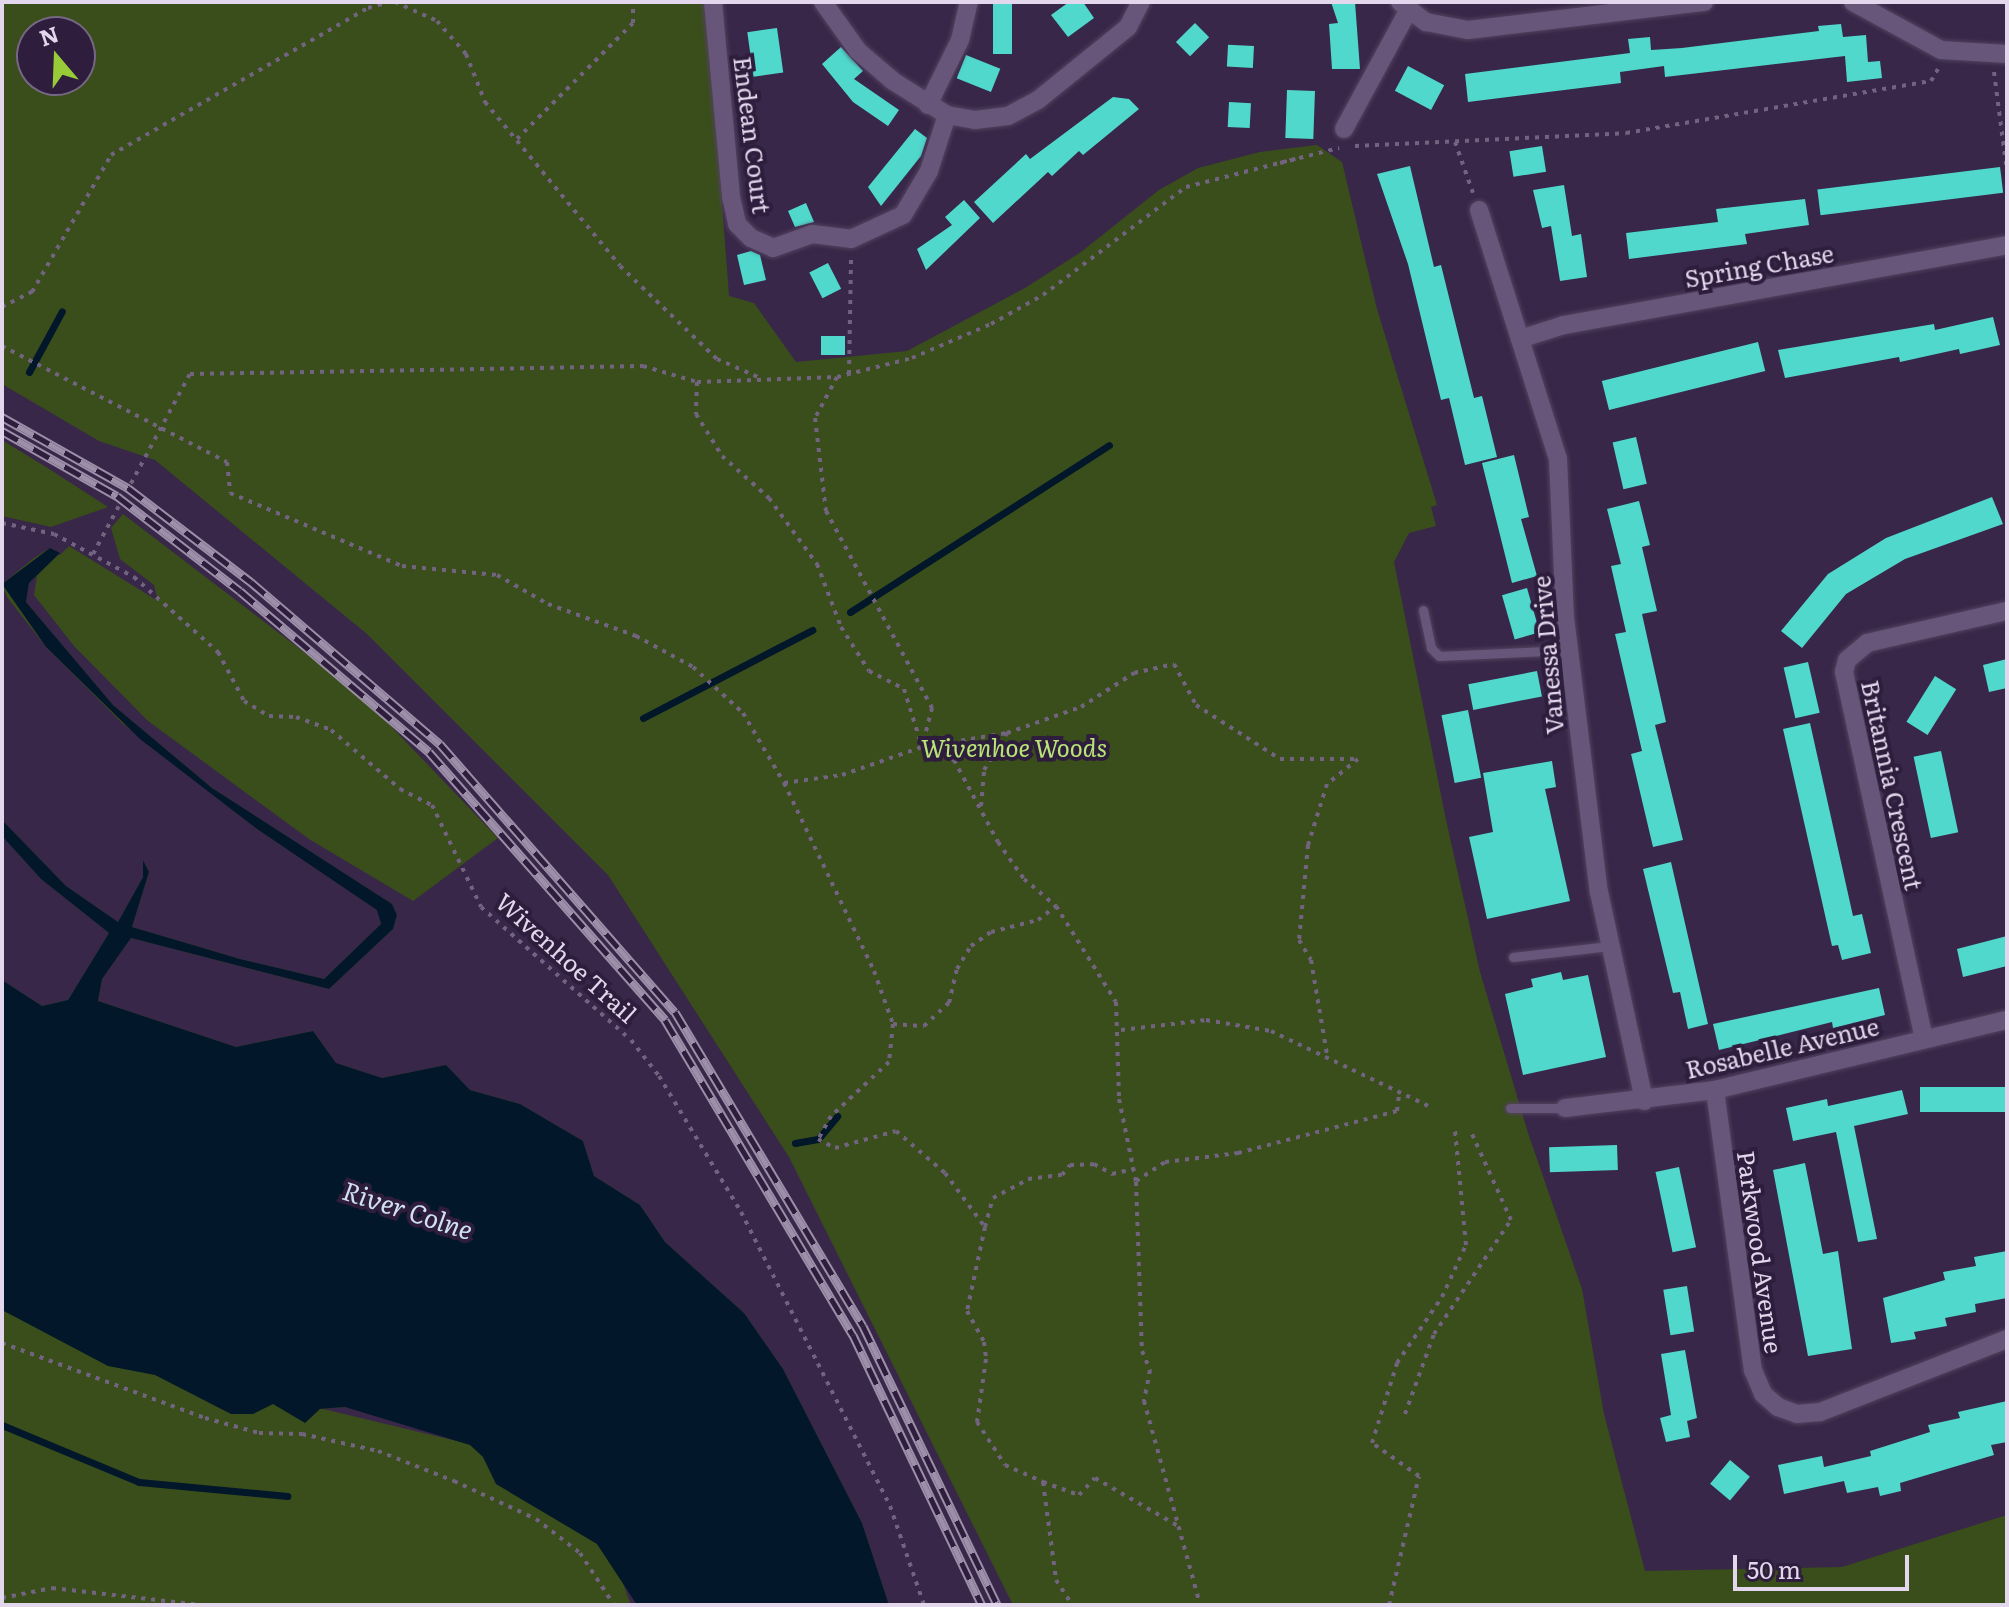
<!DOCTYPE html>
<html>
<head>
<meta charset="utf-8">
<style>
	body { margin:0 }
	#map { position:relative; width:2009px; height:1607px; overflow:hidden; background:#382748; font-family:Literata,serif }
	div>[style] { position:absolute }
	.green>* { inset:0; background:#3a4e1b }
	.water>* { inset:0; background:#03172a }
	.stream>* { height:7px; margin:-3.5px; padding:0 3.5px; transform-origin:3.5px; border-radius:3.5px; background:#03172a }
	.building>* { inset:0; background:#50d8cd; transform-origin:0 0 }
	.path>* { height:4px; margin-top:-2px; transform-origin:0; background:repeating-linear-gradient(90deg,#726380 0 4px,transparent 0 10px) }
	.roads { filter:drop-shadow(0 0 2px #52435f) drop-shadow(0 0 2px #52435f) }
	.service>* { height:9px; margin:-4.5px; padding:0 4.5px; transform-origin:4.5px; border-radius:4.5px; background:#68567a }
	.minor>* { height:18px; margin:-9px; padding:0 9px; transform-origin:9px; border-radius:9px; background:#68567a }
	.rail>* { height:9px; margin-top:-4.5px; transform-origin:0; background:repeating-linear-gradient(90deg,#2e1d3d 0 18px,#9d8fa9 0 36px); box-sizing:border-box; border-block:2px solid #9d8fa9 }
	span { translate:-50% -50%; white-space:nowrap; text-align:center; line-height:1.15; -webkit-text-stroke:8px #2e1d3d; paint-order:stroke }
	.street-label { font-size:24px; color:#e2d7ec }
	.park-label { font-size:24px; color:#b8e576; font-style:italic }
	.water-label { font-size:26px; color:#d0e1f2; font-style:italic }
	.frame { position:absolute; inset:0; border:4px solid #e2d7ec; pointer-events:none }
	.north { position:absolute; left:16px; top:16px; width:80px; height:80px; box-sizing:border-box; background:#2e1d3d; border:2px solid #766783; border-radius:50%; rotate:341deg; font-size:22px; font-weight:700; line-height:32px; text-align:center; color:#e2d7ec }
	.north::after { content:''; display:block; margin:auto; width:28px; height:36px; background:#97cc38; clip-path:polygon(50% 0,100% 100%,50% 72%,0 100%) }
	.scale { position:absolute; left:1733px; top:1555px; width:176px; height:36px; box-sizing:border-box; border:4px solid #e2d7ec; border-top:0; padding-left:10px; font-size:24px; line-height:28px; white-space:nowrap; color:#e2d7ec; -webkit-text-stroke:6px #2e1d3d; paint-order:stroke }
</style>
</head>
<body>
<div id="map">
	<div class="green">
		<div style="clip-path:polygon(evenodd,2px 2px,707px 2px,729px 296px,754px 303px,796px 362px,907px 351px,1025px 288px,1081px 252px,1159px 190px,1198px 168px,1260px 152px,1317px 145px,1342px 162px,1377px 309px,1437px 505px,1431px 507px,1436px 526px,1409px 533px,1394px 562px,1446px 820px,1480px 972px,1528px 1133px,1582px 1289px,1604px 1414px,1645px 1571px,1842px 1567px,2007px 1515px,2007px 1605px,1013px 1605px,789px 1157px,608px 875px,367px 634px,155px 460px,99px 441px,2px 384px,2px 2px,32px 32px,80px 32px,80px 80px,32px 80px,32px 32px)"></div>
		<div style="clip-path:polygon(2px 440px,46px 467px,108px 507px,51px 527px,2px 516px)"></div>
		<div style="clip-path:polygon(123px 514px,363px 697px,498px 838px,413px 901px,309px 839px,148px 721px,74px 646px,34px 595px,37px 576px,58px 557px,29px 583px,26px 602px,113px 705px,212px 788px,392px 904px,397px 915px,393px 929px,329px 989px,131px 938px,102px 979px,98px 1001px,236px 1047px,313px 1031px,336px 1063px,382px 1078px,446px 1065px,470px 1090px,520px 1104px,583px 1141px,594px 1176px,640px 1205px,665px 1242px,744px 1313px,783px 1369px,862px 1523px,889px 1605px,150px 1137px,2px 980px,42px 1006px,68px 1000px,109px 933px,41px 879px,2px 836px,2px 820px,66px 886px,118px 922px,143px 877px,143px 860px,149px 872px,132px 927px,240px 959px,324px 979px,381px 924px,378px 910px,257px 829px,122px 723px,46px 647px,7px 597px,2px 584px,34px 558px,50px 548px,60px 555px,69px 546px,158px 601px,154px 585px,120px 559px,111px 528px)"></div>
		<div style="clip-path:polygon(evenodd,2px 1140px,523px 1354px,637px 1605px,620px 1575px,631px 1605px,2px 1605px,2px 1140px,345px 1407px,416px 1424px,461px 1442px,323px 1409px,345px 1407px)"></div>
	</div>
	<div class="water">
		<div style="clip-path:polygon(50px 548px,60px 553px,29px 583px,26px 602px,113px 705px,212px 788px,392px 904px,397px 915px,393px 929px,329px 989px,131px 938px,102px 979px,98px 1001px,236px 1047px,313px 1031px,336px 1063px,382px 1078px,446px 1065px,470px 1090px,520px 1104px,583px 1141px,594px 1176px,640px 1205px,665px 1242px,744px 1313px,783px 1369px,862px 1523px,889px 1605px,637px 1605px,597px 1544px,496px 1484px,483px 1457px,470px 1445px,345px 1407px,320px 1409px,305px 1423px,273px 1404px,253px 1414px,231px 1414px,155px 1375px,108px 1366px,2px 1310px,2px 980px,42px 1006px,68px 1000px,109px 933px,41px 879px,2px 836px,2px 820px,66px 886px,118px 922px,143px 877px,143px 860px,149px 872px,132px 927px,240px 959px,324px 979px,381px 924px,377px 910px,257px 829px,140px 739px,46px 647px,2px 584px)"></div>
	</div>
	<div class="stream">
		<div style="left:29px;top:372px;width:69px;rotate:-61.6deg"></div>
		<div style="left:850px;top:612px;width:308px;rotate:-32.8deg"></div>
		<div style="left:643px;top:718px;width:191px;rotate:-27.5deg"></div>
		<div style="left:795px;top:1143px;width:23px;rotate:-10deg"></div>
		<div style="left:818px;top:1139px;width:30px;rotate:-50deg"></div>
		<div style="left:2px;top:1425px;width:148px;rotate:22.6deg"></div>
		<div style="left:139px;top:1482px;width:149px;rotate:5.4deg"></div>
	</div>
	<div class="building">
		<div style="left:993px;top:2px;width:19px;height:52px"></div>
		<div style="clip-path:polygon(1069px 2px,1083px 2px,1094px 18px,1068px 37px,1051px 15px)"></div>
		<div style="clip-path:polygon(1331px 2px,1355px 2px,1360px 69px,1332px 69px,1329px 24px,1338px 23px)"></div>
		<div style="left:1195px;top:23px;width:20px;height:27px;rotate:45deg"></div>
		<div style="clip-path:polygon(1841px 24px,1843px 37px,1866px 35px,1868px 62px,1880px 61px,1882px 78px,1847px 82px,1845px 56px,1665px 77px,1664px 66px,1620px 72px,1621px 83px,1468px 102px,1465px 74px,1630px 53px,1628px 39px,1650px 37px,1651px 50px,1682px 48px,1819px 31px,1818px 26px)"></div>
		<div style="left:777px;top:28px;width:45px;height:30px;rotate:82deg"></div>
		<div style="left:1254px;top:46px;width:22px;height:26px;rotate:93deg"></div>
		<div style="clip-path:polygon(841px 47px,863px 71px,854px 79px,899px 110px,888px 126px,853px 102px,822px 64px)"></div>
		<div style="left:966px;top:55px;width:37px;height:25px;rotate:22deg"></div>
		<div style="left:1408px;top:66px;width:41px;height:28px;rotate:28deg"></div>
		<div style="left:1287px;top:90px;width:28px;height:48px;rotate:2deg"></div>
		<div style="clip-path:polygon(1113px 97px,1129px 99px,1139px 109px,1083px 155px,1079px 151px,1052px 176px,1048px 172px,993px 223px,974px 202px,1026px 154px,1030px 159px)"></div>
		<div style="left:1229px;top:102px;width:22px;height:25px;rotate:3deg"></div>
		<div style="clip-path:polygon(915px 129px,927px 138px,921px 156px,881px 206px,868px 187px)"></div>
		<div style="left:1542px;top:146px;width:26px;height:33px;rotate:81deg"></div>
		<div style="clip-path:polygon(1410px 166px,1434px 267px,1441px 265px,1474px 398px,1482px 396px,1497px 457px,1465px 465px,1449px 398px,1441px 400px,1408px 264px,1377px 174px)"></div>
		<div style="left:2000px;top:167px;width:26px;height:184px;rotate:83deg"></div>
		<div style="clip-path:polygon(1564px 185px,1572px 236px,1581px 234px,1587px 277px,1560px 281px,1551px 226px,1542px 228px,1533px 190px)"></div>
		<div style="clip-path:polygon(1805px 199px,1809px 225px,1745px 234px,1747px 244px,1629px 259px,1626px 233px,1718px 222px,1716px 209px)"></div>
		<div style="clip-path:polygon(964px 200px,980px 218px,926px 270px,917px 249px,952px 225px,945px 217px)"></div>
		<div style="clip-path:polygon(806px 203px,814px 222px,795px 227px,788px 211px)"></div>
		<div style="clip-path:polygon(751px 251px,760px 255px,766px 280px,744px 285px,737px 255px)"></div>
		<div style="left:828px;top:263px;width:29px;height:21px;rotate:63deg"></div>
		<div style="clip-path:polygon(1993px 317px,2000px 345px,1960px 354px,1959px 349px,1900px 362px,1899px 357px,1785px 378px,1778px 350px,1934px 324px,1935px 330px)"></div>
		<div style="left:821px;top:336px;width:24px;height:19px"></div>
		<div style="left:1758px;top:342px;width:30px;height:161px;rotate:76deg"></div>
		<div style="left:1636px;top:437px;width:48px;height:24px;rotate:77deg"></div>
		<div style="clip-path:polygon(1514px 455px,1529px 517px,1521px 519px,1537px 576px,1512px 583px,1482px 463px)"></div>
		<div style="clip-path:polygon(1992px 497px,2003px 524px,1905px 559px,1846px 594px,1802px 648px,1781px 631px,1828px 574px,1886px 538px)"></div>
		<div style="clip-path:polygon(1639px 501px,1650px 545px,1642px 547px,1657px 611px,1642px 614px,1666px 722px,1655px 725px,1683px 840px,1653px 847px,1631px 754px,1642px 751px,1615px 634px,1626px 632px,1611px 566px,1621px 564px,1607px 509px)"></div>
		<div style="left:1527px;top:588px;width:46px;height:26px;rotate:74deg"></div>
		<div style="clip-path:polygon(2007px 659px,2007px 688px,1989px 692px,1983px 665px)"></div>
		<div style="left:1808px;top:662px;width:52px;height:25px;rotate:77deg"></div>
		<div style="left:1537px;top:671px;width:26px;height:70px;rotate:79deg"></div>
		<div style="left:1935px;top:676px;width:25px;height:54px;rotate:32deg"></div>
		<div style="left:1468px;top:710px;width:69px;height:27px;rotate:79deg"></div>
		<div style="clip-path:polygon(1810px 723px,1853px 916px,1862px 914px,1871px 953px,1842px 960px,1838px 945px,1832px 946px,1783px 729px)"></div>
		<div style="left:1941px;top:751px;width:83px;height:28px;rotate:78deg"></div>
		<div style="clip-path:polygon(1552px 761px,1556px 787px,1545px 789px,1570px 901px,1487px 919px,1469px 837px,1493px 832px,1483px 773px)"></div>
		<div style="clip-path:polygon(1671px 862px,1708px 1024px,1688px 1029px,1680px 992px,1673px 993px,1643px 869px)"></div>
		<div style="clip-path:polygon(2007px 936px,2007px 966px,1963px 977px,1957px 949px)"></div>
		<div style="clip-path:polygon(1561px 972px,1563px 980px,1588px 975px,1606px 1057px,1523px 1075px,1505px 994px,1533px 987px,1531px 979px)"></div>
		<div style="clip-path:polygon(1879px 988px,1885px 1015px,1833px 1028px,1832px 1022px,1719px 1050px,1713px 1024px)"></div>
		<div style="left:2007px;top:1087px;width:25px;height:87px;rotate:90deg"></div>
		<div style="clip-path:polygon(1902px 1090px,1908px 1114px,1854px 1126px,1877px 1239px,1858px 1242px,1836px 1132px,1793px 1141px,1786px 1108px,1827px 1099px,1828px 1106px)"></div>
		<div style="left:1617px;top:1145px;width:25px;height:68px;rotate:88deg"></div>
		<div style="clip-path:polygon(1805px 1163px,1823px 1254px,1838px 1251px,1852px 1349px,1808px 1356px,1773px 1170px)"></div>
		<div style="left:1679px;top:1167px;width:82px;height:24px;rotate:78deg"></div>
		<div style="clip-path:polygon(2007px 1251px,2007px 1298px,1975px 1304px,1976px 1312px,1945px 1318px,1947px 1326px,1914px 1332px,1916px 1339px,1891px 1343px,1883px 1298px,1945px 1280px,1943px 1272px,1976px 1266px,1974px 1257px)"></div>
		<div style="left:1687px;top:1286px;width:46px;height:24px;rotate:81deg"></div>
		<div style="clip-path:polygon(1685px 1350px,1697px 1418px,1687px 1421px,1690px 1437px,1666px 1442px,1660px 1418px,1671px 1415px,1661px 1354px)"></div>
		<div style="clip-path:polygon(2007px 1401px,2007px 1442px,1991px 1445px,1994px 1455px,1900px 1483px,1901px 1491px,1880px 1496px,1878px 1487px,1847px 1493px,1844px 1481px,1784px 1494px,1778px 1465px,1822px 1456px,1824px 1467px,1871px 1456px,1870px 1451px,1930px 1432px,1928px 1425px,1960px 1418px,1958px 1412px)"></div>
		<div style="left:1730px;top:1460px;width:26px;height:31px;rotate:40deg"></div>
	</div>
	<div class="path">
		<div style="left:395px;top:2px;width:46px;rotate:24.3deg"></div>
		<div style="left:437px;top:21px;width:44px;rotate:48.7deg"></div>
		<div style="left:466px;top:54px;width:52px;rotate:68.4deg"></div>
		<div style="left:485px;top:102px;width:212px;rotate:50.5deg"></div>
		<div style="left:620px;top:266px;width:134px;rotate:43.8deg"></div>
		<div style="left:717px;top:359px;width:45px;rotate:23.7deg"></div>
		<div style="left:1994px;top:72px;width:101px;rotate:82.6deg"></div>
		<div style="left:517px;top:139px;width:164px;rotate:-45deg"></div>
		<div style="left:633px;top:23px;width:21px;rotate:-90deg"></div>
		<div style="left:1455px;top:142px;width:54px;rotate:70.6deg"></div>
		<div style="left:1355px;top:146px;width:271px;rotate:-2.7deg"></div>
		<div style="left:1626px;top:133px;width:309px;rotate:-9.7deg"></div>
		<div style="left:1931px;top:81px;width:14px;rotate:-60deg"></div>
		<div style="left:1280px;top:163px;width:61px;rotate:-14.3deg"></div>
		<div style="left:2px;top:307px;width:34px;rotate:-27deg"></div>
		<div style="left:32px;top:292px;width:158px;rotate:-60deg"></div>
		<div style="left:111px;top:155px;width:296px;rotate:-29.8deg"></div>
		<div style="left:368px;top:8px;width:22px;rotate:-16deg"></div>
		<div style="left:2px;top:346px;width:253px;rotate:27.3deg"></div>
		<div style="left:227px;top:462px;width:31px;rotate:84deg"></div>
		<div style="left:230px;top:493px;width:187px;rotate:23deg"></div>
		<div style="left:402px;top:566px;width:95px;rotate:5.4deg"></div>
		<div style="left:497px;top:575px;width:59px;rotate:29.6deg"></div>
		<div style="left:548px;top:604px;width:94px;rotate:20deg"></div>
		<div style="left:636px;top:636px;width:65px;rotate:28.5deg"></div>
		<div style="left:693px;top:667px;width:68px;rotate:42.6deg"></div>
		<div style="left:743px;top:713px;width:81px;rotate:59.6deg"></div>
		<div style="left:784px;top:783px;width:208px;rotate:64.4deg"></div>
		<div style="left:874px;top:971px;width:56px;rotate:70.3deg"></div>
		<div style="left:893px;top:1024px;width:38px;rotate:96deg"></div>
		<div style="left:889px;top:1062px;width:79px;rotate:137deg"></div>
		<div style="left:831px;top:1116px;width:26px;rotate:119deg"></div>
		<div style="left:818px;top:1139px;width:19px;rotate:28deg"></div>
		<div style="left:835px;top:1148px;width:63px;rotate:-15.6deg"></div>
		<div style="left:896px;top:1131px;width:65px;rotate:40.6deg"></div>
		<div style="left:945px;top:1173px;width:67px;rotate:53.5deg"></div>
		<div style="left:985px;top:1227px;width:86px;rotate:102.1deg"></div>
		<div style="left:967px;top:1311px;width:35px;rotate:61deg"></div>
		<div style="left:984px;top:1342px;width:17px;rotate:83deg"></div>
		<div style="left:986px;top:1359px;width:64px;rotate:98.1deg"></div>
		<div style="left:977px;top:1422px;width:51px;rotate:56.9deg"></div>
		<div style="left:1005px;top:1465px;width:42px;rotate:24.1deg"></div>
		<div style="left:1043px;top:1482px;width:99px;rotate:82.4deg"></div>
		<div style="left:1056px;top:1580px;width:30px;rotate:57deg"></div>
		<div style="left:849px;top:374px;width:117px;rotate:-89deg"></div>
		<div style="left:837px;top:377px;width:47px;rotate:118.2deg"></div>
		<div style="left:815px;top:418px;width:94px;rotate:83.3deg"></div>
		<div style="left:826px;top:511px;width:224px;rotate:61.7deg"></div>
		<div style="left:932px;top:708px;width:40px;rotate:104.4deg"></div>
		<div style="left:922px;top:747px;width:35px;rotate:22deg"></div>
		<div style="left:954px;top:760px;width:93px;rotate:61.8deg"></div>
		<div style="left:998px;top:842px;width:45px;rotate:54.9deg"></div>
		<div style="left:1024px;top:879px;width:42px;rotate:40.2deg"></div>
		<div style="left:1056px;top:906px;width:113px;rotate:58deg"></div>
		<div style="left:1116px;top:1002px;width:97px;rotate:88.2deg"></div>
		<div style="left:1119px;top:1099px;width:85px;rotate:78.4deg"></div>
		<div style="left:1136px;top:1182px;width:169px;rotate:88deg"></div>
		<div style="left:1142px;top:1351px;width:21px;rotate:67deg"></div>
		<div style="left:1150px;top:1370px;width:32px;rotate:101deg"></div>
		<div style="left:1144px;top:1401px;width:212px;rotate:74.6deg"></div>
		<div style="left:697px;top:382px;width:32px;rotate:92deg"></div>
		<div style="left:696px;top:414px;width:49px;rotate:58.2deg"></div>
		<div style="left:722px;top:456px;width:63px;rotate:41.8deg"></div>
		<div style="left:769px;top:498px;width:82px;rotate:54deg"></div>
		<div style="left:817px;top:564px;width:67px;rotate:69.1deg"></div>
		<div style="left:841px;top:627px;width:52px;rotate:57.5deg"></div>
		<div style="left:869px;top:671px;width:39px;rotate:27deg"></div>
		<div style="left:904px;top:689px;width:58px;rotate:72.8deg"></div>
		<div style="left:2px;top:523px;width:53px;rotate:11.9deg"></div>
		<div style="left:54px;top:534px;width:91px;rotate:28.3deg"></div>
		<div style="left:134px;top:577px;width:113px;rotate:41.8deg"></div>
		<div style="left:218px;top:652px;width:55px;rotate:62deg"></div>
		<div style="left:244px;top:701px;width:29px;rotate:31deg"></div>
		<div style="left:269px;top:716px;width:27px;rotate:2deg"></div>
		<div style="left:296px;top:717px;width:37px;rotate:20deg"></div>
		<div style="left:331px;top:730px;width:91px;rotate:40.5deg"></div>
		<div style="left:400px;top:789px;width:36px;rotate:27deg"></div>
		<div style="left:432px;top:805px;width:113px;rotate:64.3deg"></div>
		<div style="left:481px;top:907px;width:200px;rotate:41.6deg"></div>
		<div style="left:631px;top:1040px;width:46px;rotate:52.1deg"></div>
		<div style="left:659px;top:1076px;width:159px;rotate:58.9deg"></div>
		<div style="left:741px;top:1212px;width:330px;rotate:63.1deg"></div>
		<div style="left:890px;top:1506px;width:105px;rotate:71deg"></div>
		<div style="left:93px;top:554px;width:204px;rotate:-61.7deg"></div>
		<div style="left:190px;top:374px;width:453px;rotate:-1deg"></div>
		<div style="left:643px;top:366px;width:56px;rotate:16.5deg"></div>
		<div style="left:697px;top:382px;width:140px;rotate:-2deg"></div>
		<div style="left:837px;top:377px;width:77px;rotate:-14.2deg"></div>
		<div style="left:912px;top:358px;width:86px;rotate:-23.3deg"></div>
		<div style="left:991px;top:324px;width:60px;rotate:-29.1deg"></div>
		<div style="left:1043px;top:295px;width:179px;rotate:-37.1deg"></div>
		<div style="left:1186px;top:187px;width:113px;rotate:-14.4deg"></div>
		<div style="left:784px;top:783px;width:59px;rotate:-7.9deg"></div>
		<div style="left:842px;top:775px;width:85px;rotate:-19.3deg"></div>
		<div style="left:922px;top:747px;width:86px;rotate:-9.4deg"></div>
		<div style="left:1007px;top:733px;width:78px;rotate:-19.4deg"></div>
		<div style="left:1081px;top:707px;width:63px;rotate:-32.7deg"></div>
		<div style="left:1134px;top:673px;width:41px;rotate:-12.7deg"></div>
		<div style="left:1174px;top:664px;width:47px;rotate:61.8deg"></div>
		<div style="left:1196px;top:705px;width:100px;rotate:32.7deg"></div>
		<div style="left:1280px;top:759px;width:78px"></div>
		<div style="left:1358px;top:759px;width:40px;rotate:141deg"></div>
		<div style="left:1327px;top:784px;width:64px;rotate:107.3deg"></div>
		<div style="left:1308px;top:845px;width:95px;rotate:95.4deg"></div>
		<div style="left:1299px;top:940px;width:23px;rotate:59deg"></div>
		<div style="left:1311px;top:960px;width:96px;rotate:80.4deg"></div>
		<div style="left:981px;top:806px;width:36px;rotate:-85deg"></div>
		<div style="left:984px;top:770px;width:44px;rotate:-58.1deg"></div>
		<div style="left:893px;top:1024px;width:31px;rotate:4deg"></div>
		<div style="left:924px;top:1026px;width:34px;rotate:-43deg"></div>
		<div style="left:949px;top:1003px;width:35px;rotate:-77deg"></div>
		<div style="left:957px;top:969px;width:27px;rotate:-59deg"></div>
		<div style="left:971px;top:946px;width:24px;rotate:-35deg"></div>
		<div style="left:991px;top:932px;width:49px;rotate:-14.3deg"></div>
		<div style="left:1038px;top:920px;width:23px;rotate:-38deg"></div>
		<div style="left:1121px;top:1030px;width:86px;rotate:-6.7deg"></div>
		<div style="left:1206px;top:1020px;width:66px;rotate:9.6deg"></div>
		<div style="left:1271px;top:1031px;width:174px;rotate:25.5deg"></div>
		<div style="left:1136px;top:1181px;width:35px;rotate:-33deg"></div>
		<div style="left:1165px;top:1162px;width:74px;rotate:-7deg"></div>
		<div style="left:1238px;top:1153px;width:164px;rotate:-14.8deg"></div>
		<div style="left:1397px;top:1111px;width:16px;rotate:-83deg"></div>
		<div style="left:985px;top:1227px;width:30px;rotate:-75deg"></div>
		<div style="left:993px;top:1198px;width:40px;rotate:-28deg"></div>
		<div style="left:1028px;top:1179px;width:34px;rotate:-7deg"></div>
		<div style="left:1062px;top:1175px;width:13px;rotate:-51deg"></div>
		<div style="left:1070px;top:1165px;width:24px;rotate:-2deg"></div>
		<div style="left:1094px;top:1164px;width:21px;rotate:29deg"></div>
		<div style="left:1112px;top:1174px;width:22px;rotate:-13deg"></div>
		<div style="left:2px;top:1343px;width:216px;rotate:20.3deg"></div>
		<div style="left:205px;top:1418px;width:56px;rotate:15.5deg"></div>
		<div style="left:259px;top:1433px;width:43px;rotate:1.3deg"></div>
		<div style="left:302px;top:1434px;width:78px;rotate:12.6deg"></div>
		<div style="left:378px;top:1451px;width:82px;rotate:21.5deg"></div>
		<div style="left:454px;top:1481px;width:90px;rotate:24.9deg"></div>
		<div style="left:536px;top:1519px;width:56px;rotate:37.7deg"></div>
		<div style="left:580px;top:1553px;width:62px;rotate:56.8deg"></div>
		<div style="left:1405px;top:1414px;width:85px;rotate:-70.1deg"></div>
		<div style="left:1434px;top:1334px;width:138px;rotate:-56deg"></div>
		<div style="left:1511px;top:1220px;width:97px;rotate:-114.4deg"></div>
		<div style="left:1043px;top:1482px;width:38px;rotate:20deg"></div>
		<div style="left:1079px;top:1495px;width:23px;rotate:-47deg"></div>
		<div style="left:1095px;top:1478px;width:96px;rotate:30deg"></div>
		<div style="left:2px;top:1598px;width:51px;rotate:-11.3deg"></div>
		<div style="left:52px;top:1588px;width:150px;rotate:6.5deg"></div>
		<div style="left:1389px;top:1605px;width:132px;rotate:-76.9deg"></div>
		<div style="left:1419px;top:1476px;width:57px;rotate:-144.9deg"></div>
		<div style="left:1372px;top:1443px;width:84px;rotate:-72.6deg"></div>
		<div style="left:1397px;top:1363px;width:80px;rotate:-55.7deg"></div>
		<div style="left:1442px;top:1297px;width:57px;rotate:-65.2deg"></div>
		<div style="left:1466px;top:1245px;width:115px;rotate:-95.5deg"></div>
	</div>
	<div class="roads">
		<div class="service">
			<div style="left:1423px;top:610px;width:39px;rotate:78deg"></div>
			<div style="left:1431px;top:648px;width:11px;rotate:45deg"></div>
			<div style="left:1439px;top:656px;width:129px;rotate:-2.7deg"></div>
			<div style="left:1513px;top:957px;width:97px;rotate:-6.5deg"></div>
			<div style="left:1510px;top:1108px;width:55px"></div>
		</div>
		<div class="minor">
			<div style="left:713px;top:2px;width:196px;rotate:84.7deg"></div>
			<div style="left:731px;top:197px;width:28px;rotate:77deg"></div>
			<div style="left:737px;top:224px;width:20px;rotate:45deg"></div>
			<div style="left:751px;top:238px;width:24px;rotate:24deg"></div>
			<div style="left:773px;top:248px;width:41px;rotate:-19.7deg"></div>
			<div style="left:812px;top:234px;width:39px;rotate:7deg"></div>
			<div style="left:851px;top:239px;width:57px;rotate:-24.8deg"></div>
			<div style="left:903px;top:215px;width:51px;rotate:-59.4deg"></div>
			<div style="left:929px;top:171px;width:59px;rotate:-72.2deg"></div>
			<div style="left:823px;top:2px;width:60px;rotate:54.5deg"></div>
			<div style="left:858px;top:51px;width:46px;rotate:40.6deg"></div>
			<div style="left:893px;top:81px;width:64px;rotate:32.2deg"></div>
			<div style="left:947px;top:115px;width:28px;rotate:10deg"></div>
			<div style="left:975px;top:120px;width:33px;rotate:-7deg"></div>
			<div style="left:1008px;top:116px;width:34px;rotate:-28deg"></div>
			<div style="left:1038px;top:100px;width:116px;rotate:-39deg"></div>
			<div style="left:1128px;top:27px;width:28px;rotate:-63deg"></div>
			<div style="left:1400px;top:2px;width:33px;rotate:38deg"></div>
			<div style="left:1426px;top:22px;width:43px;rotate:10.8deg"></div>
			<div style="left:1468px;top:30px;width:238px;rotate:-6.8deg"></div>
			<div style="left:1853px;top:2px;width:100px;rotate:28.6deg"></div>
			<div style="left:1941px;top:50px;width:66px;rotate:3.5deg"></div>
			<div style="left:928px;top:105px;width:72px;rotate:-63.8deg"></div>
			<div style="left:960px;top:40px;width:39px;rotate:-77deg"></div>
			<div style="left:1344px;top:129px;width:134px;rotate:-61.5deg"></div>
			<div style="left:1479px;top:210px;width:261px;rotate:72.4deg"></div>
			<div style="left:1558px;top:459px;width:158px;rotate:87.5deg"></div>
			<div style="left:1565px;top:617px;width:277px;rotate:83deg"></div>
			<div style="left:1599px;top:892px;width:214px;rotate:77.8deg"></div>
			<div style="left:1520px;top:339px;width:46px;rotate:-17.7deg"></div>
			<div style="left:1564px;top:325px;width:450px;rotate:-10.2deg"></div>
			<div style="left:1924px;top:1039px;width:376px;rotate:-102.3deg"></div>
			<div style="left:1844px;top:672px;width:12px;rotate:-76deg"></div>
			<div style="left:1847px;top:660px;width:26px;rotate:-40deg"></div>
			<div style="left:1867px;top:643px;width:144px;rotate:-12.9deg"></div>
			<div style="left:1715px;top:1090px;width:283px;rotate:82.3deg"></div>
			<div style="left:1753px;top:1370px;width:26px;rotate:67deg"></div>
			<div style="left:1763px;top:1394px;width:20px;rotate:41deg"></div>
			<div style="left:1778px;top:1407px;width:20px;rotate:20deg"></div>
			<div style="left:1797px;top:1414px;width:23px;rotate:-5deg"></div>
			<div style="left:1820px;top:1412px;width:201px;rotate:-21.3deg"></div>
			<div style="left:1565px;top:1108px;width:151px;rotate:-6.8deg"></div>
			<div style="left:1715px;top:1090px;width:300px;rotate:-13.5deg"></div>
		</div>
	</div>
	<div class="rail">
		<div style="left:2px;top:417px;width:145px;rotate:29.4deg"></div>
		<div style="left:128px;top:488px;width:155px;rotate:37.4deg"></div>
		<div style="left:251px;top:582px;width:249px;rotate:40.6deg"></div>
		<div style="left:440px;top:744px;width:356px;rotate:48.8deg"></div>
		<div style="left:675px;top:1012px;width:366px;rotate:59.1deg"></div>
		<div style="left:863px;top:1326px;width:310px;rotate:64.3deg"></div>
		<div style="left:2px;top:431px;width:132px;rotate:29.5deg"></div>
		<div style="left:117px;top:496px;width:155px;rotate:37.7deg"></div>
		<div style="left:240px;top:591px;width:248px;rotate:40.4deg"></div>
		<div style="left:429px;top:752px;width:357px;rotate:48.6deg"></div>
		<div style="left:665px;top:1020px;width:367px;rotate:59.2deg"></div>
		<div style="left:853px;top:1335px;width:299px;rotate:64.5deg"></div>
	</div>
	<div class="street-label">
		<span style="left:753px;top:135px;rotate:83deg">Endean Court</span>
		<span style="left:1759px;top:265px;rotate:-10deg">Spring Chase</span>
		<span style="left:1547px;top:655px;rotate:-95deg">Vanessa Drive</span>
		<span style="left:1893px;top:785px;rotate:78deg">Britannia Crescent</span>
		<span style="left:567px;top:957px;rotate:42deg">Wivenhoe Trail</span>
		<span style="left:1782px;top:1047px;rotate:-13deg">Rosabelle Avenue</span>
		<span style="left:1761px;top:1252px;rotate:82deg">Parkwood Avenue</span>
	</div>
	<div class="park-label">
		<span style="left:1014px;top:747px">Wivenhoe Woods</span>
	</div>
	<div class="water-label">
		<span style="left:408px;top:1209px;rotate:18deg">River Colne</span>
	</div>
	<div class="frame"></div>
	<div class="north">N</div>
	<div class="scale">50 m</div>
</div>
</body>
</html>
